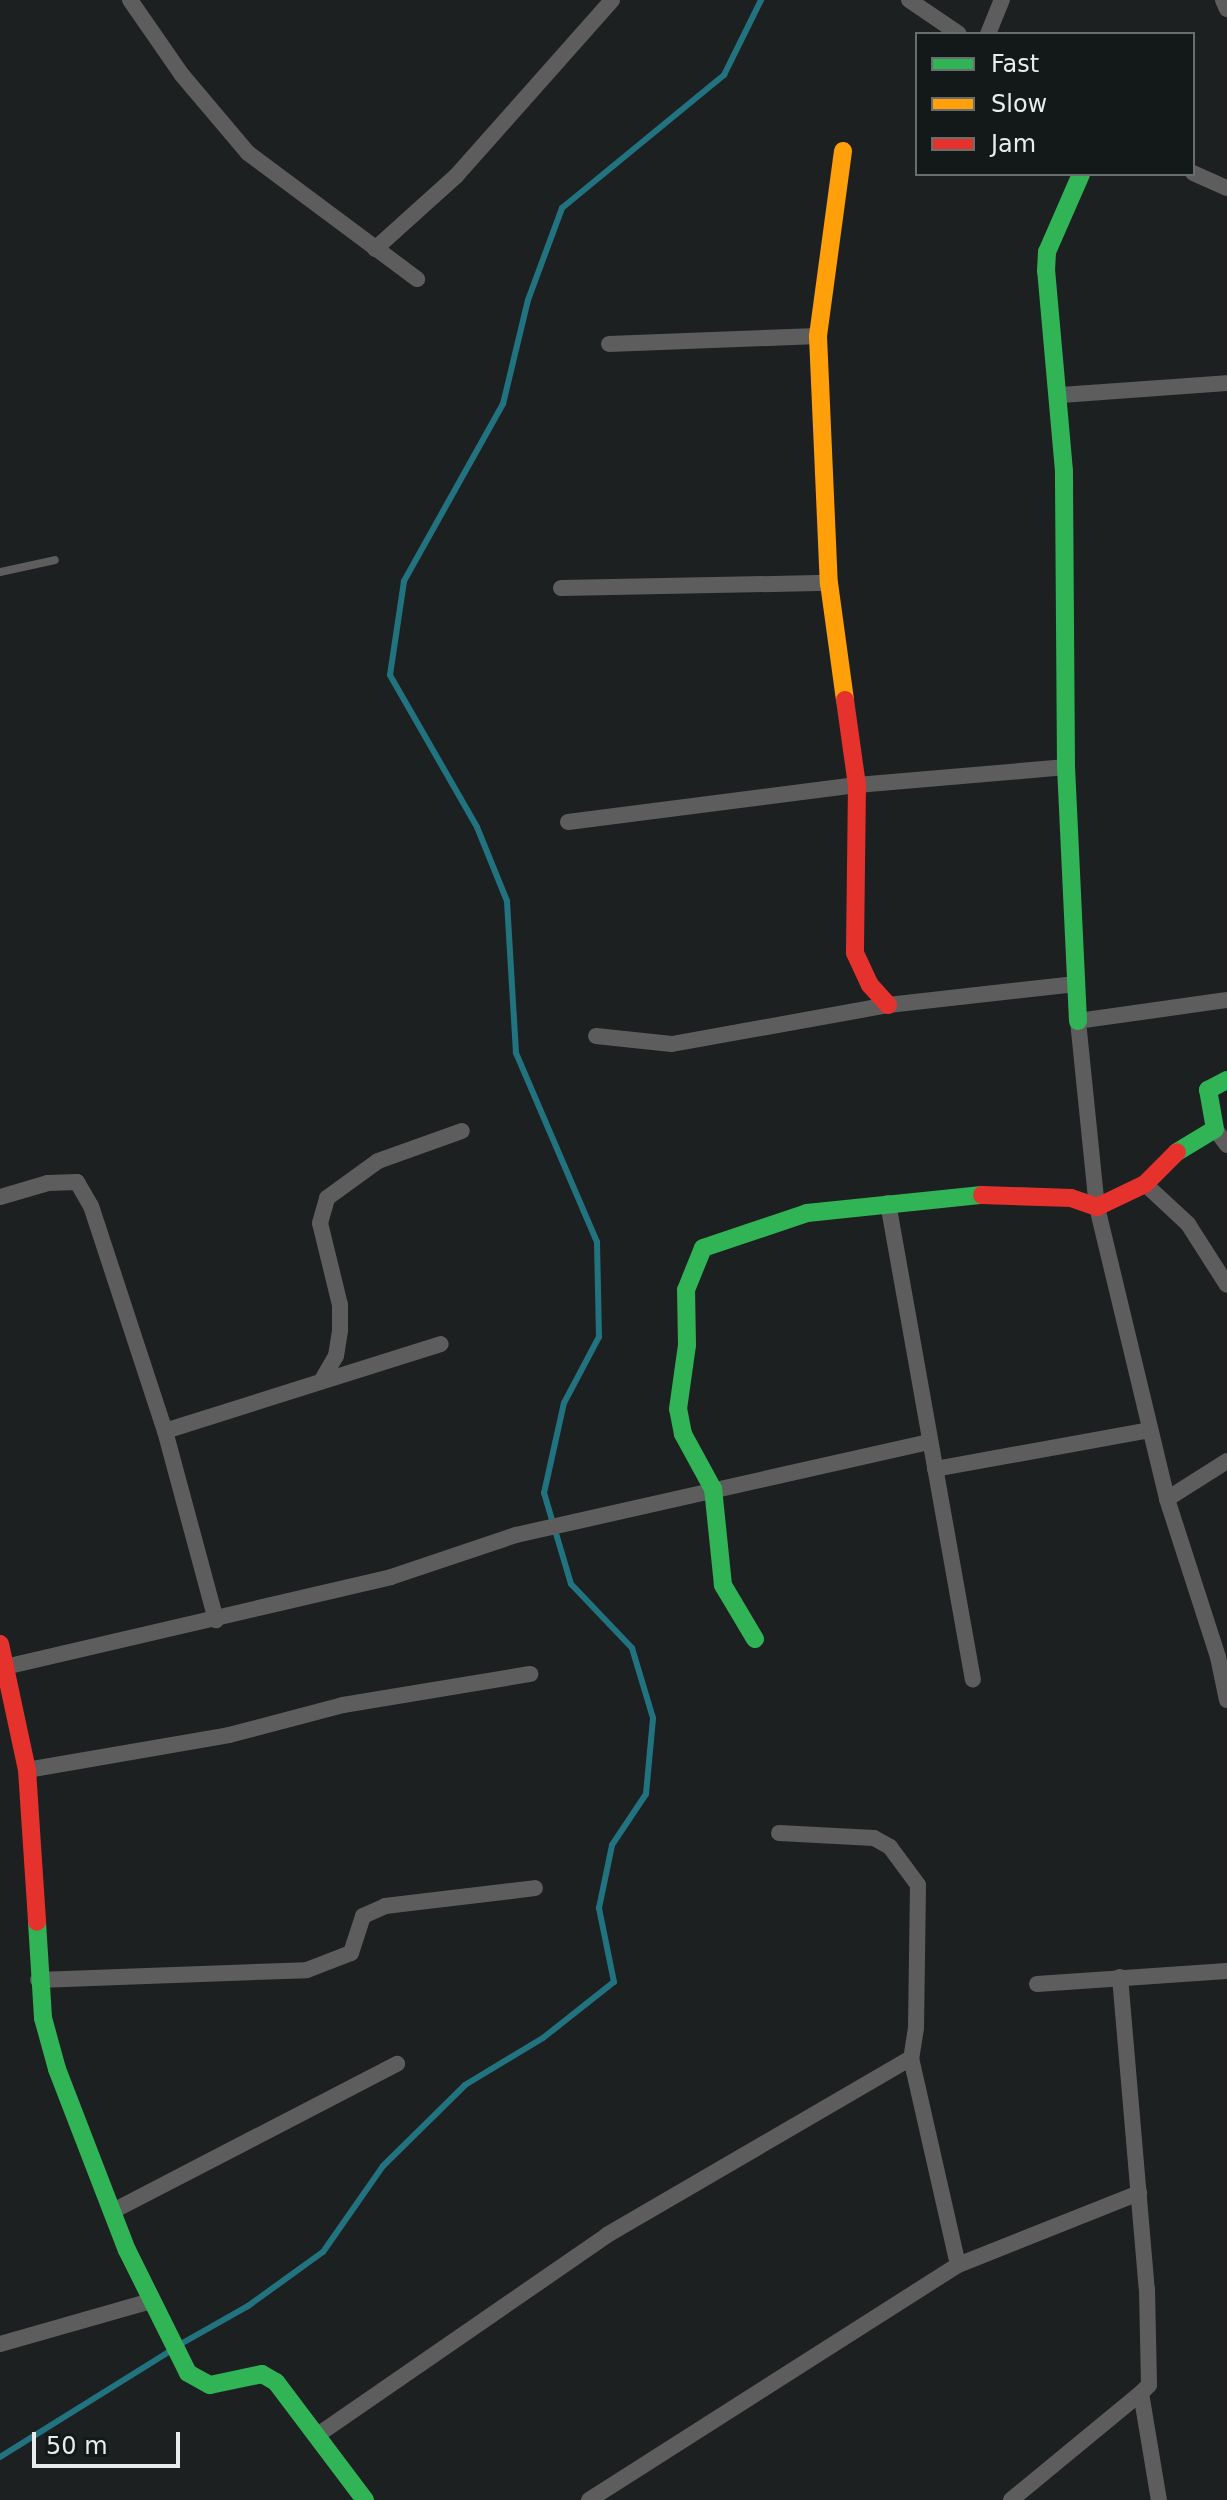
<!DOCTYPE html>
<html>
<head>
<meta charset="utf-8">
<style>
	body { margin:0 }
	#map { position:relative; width:1227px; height:2500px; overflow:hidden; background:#1d2021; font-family:"DejaVu Sans",sans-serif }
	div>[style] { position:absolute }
	.stream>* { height:6px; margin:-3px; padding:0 3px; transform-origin:3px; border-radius:3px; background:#227380 }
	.lane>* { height:8px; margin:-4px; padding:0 4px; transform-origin:4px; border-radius:4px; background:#5e5d5d }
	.street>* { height:16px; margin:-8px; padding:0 8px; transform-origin:8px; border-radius:8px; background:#5e5d5d }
	.fast>* { height:18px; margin:-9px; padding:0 9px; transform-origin:9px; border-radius:9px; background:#30b455 }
	.slow>* { height:18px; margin:-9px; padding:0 9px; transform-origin:9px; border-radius:9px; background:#ff9f0a }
	.jam>* { height:18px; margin:-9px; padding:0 9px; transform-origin:9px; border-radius:9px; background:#e5322d }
	span { translate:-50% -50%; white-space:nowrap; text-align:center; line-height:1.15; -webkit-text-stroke:8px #131819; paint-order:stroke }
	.legend { position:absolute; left:915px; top:32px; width:280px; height:144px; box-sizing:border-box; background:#131819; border:2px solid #686d6d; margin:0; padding:10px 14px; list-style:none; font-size:24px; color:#e8ecec }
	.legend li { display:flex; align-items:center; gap:16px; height:40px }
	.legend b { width:40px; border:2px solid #686d6d }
	.scale { position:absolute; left:32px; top:2432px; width:148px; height:36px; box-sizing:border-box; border:4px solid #e8ecec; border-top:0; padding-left:10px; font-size:24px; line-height:28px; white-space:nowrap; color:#e8ecec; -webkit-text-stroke:6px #131819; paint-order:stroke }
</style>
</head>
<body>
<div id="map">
	<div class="stream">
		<div style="left:179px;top:2345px;width:79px;rotate:-29.5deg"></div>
		<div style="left:248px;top:2306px;width:92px;rotate:-35.8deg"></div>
		<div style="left:323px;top:2252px;width:105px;rotate:-55.1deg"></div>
		<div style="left:383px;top:2166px;width:115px;rotate:-44.6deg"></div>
		<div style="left:465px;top:2085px;width:91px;rotate:-31.1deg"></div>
		<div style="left:543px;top:2038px;width:90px;rotate:-38.3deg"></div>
		<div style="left:614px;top:1982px;width:76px;rotate:-101.5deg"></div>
		<div style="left:599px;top:1908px;width:64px;rotate:-78.3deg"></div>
		<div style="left:612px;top:1845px;width:61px;rotate:-56.3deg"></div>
		<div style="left:646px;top:1794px;width:76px;rotate:-84.7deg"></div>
		<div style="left:653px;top:1718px;width:73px;rotate:-106.7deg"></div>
		<div style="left:632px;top:1648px;width:88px;rotate:-133.6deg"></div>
		<div style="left:571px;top:1584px;width:95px;rotate:-106.5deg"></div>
		<div style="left:544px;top:1493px;width:92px;rotate:-77.5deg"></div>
		<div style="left:564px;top:1403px;width:75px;rotate:-62.1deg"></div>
		<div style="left:599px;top:1337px;width:95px;rotate:-91.2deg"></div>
		<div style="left:597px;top:1242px;width:206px;rotate:-113.2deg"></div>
		<div style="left:516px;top:1053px;width:152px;rotate:-93.4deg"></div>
		<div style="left:507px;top:901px;width:80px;rotate:-112.1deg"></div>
		<div style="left:477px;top:827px;width:175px;rotate:-119.8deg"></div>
		<div style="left:390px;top:675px;width:95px;rotate:-81.5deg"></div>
		<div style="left:404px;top:581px;width:203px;rotate:-60.8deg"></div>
		<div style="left:503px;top:404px;width:107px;rotate:-76.5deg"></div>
		<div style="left:528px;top:300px;width:98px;rotate:-69.7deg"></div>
		<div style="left:562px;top:208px;width:210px;rotate:-39.4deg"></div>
		<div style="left:724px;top:75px;width:84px;rotate:-63.7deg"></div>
		<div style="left:0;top:2457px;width:200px;rotate:-31.9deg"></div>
	</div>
	<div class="lane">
		<div style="left:0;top:572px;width:56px;rotate:-12.3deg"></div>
	</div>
	<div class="street">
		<div style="left:130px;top:0;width:91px;rotate:55.3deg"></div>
		<div style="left:182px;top:75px;width:102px;rotate:49.8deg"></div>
		<div style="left:248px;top:153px;width:211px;rotate:36.7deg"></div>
		<div style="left:909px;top:0;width:60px;rotate:34.2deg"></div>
		<div style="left:1223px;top:0;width:10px;rotate:66deg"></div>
		<div style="left:988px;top:34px;width:37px;rotate:-68deg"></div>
		<div style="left:1193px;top:173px;width:37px;rotate:24deg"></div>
		<div style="left:375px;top:249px;width:109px;rotate:-42deg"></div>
		<div style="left:456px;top:176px;width:235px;rotate:-48.4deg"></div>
		<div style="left:609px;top:344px;width:209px;rotate:-2.2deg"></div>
		<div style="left:1061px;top:395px;width:166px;rotate:-4.1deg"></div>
		<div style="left:561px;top:588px;width:268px;rotate:-1.1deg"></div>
		<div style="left:568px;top:822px;width:291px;rotate:-7.3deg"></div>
		<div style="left:857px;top:785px;width:210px;rotate:-4.9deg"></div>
		<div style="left:1227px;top:1000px;width:150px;rotate:172deg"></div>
		<div style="left:1078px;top:1021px;width:187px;rotate:84.2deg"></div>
		<div style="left:1097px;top:1207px;width:300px;rotate:76.5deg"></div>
		<div style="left:1167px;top:1499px;width:166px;rotate:72.1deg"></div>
		<div style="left:1218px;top:1657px;width:44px;rotate:78.2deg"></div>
		<div style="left:596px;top:1036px;width:76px;rotate:6deg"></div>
		<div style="left:672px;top:1044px;width:219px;rotate:-10.2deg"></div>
		<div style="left:888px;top:1005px;width:189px;rotate:-6.4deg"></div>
		<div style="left:1215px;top:1129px;width:20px;rotate:53deg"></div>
		<div style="left:1145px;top:1184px;width:59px;rotate:42.9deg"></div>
		<div style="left:1188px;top:1224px;width:72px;rotate:57.4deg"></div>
		<div style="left:0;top:1197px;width:50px;rotate:-16.3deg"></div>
		<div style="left:48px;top:1183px;width:29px;rotate:-2deg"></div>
		<div style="left:77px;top:1182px;width:28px;rotate:60deg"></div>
		<div style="left:91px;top:1206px;width:237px;rotate:71.8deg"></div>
		<div style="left:165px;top:1431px;width:196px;rotate:74.9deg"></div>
		<div style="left:888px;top:1203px;width:484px;rotate:79.9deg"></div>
		<div style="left:322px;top:1380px;width:28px;rotate:-60deg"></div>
		<div style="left:336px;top:1356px;width:25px;rotate:-81deg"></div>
		<div style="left:340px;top:1331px;width:26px;rotate:-90deg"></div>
		<div style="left:340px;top:1305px;width:84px;rotate:-103.7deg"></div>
		<div style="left:320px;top:1223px;width:26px;rotate:-74deg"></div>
		<div style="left:327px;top:1198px;width:63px;rotate:-36deg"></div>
		<div style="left:378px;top:1161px;width:89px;rotate:-19.7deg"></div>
		<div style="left:165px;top:1431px;width:289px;rotate:-17.5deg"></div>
		<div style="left:935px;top:1469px;width:218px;rotate:-10.3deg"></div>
		<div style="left:1167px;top:1499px;width:71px;rotate:-32.3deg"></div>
		<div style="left:5px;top:1667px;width:396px;rotate:-13.1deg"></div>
		<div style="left:391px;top:1577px;width:132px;rotate:-18.6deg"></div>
		<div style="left:516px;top:1535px;width:422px;rotate:-12.7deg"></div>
		<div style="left:27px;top:1770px;width:205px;rotate:-9.8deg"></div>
		<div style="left:229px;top:1735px;width:118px;rotate:-14.7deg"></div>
		<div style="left:343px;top:1705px;width:190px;rotate:-9.4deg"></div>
		<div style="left:779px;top:1833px;width:95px;rotate:3deg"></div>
		<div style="left:874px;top:1838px;width:18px;rotate:29deg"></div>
		<div style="left:890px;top:1847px;width:47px;rotate:53.6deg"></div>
		<div style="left:918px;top:1885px;width:143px;rotate:90.8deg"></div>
		<div style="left:916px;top:2028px;width:30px;rotate:99deg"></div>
		<div style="left:911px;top:2058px;width:212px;rotate:77.2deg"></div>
		<div style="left:1120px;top:1977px;width:313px;rotate:85.1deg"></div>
		<div style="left:1147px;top:2289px;width:96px;rotate:88.8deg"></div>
		<div style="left:1149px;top:2385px;width:11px;rotate:135deg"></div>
		<div style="left:1141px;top:2393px;width:109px;rotate:80.5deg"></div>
		<div style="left:38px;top:1980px;width:269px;rotate:-2.1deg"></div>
		<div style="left:307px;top:1970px;width:47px;rotate:-21.1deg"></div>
		<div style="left:351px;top:1953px;width:39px;rotate:-72deg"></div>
		<div style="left:363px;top:1916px;width:24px;rotate:-24deg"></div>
		<div style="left:385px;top:1906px;width:151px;rotate:-6.8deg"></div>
		<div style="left:1037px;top:1984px;width:190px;rotate:-3.9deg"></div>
		<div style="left:113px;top:2211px;width:320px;rotate:-27.4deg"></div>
		<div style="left:0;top:2344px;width:157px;rotate:-15.9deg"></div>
		<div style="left:319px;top:2434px;width:350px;rotate:-34.6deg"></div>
		<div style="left:607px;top:2235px;width:352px;rotate:-30.2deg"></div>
		<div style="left:589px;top:2500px;width:437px;rotate:-32.5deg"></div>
		<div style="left:958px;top:2265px;width:195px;rotate:-21.7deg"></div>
		<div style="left:1011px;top:2500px;width:168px;rotate:-39.5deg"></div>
	</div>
	<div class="fast">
		<div style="left:1078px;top:1021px;width:254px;rotate:-92.7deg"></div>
		<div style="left:1066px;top:767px;width:296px;rotate:-90.4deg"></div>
		<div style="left:1064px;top:471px;width:201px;rotate:-95.1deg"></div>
		<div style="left:1046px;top:271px;width:19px;rotate:-87deg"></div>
		<div style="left:1047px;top:252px;width:85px;rotate:-66.4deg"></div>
		<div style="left:1177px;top:1152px;width:44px;rotate:-31.2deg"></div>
		<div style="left:1215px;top:1129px;width:40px;rotate:-100deg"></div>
		<div style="left:1208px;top:1090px;width:21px;rotate:-28deg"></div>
		<div style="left:755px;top:1639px;width:63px;rotate:-120.7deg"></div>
		<div style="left:723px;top:1585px;width:97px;rotate:-95.9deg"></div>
		<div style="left:713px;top:1489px;width:63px;rotate:-118.6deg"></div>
		<div style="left:683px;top:1434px;width:25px;rotate:-101deg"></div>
		<div style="left:678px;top:1409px;width:65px;rotate:-82deg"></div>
		<div style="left:687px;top:1345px;width:55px;rotate:-91deg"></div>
		<div style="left:686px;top:1290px;width:45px;rotate:-68deg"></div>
		<div style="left:703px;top:1248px;width:110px;rotate:-18.6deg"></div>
		<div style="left:807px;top:1213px;width:176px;rotate:-5.9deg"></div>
		<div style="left:37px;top:1922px;width:96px;rotate:86.4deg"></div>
		<div style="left:43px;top:2018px;width:53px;rotate:74.6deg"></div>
		<div style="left:57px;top:2069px;width:194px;rotate:68.9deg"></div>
		<div style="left:127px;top:2250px;width:137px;rotate:63.6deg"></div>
		<div style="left:188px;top:2373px;width:25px;rotate:29deg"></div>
		<div style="left:210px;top:2385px;width:53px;rotate:-11.9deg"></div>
		<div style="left:262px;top:2374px;width:16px;rotate:30deg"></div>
		<div style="left:276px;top:2382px;width:148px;rotate:53deg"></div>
	</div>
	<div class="slow">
		<div style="left:843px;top:151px;width:187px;rotate:97.7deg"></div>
		<div style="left:818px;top:336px;width:247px;rotate:87.5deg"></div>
		<div style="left:829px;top:583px;width:118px;rotate:82.2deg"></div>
	</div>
	<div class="jam">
		<div style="left:845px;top:700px;width:86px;rotate:82deg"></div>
		<div style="left:857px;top:785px;width:168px;rotate:90.7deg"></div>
		<div style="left:855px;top:953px;width:35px;rotate:65deg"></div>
		<div style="left:870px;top:985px;width:27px;rotate:48deg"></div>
		<div style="left:982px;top:1195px;width:89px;rotate:1.9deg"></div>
		<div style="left:1071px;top:1198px;width:28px;rotate:19deg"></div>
		<div style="left:1097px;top:1207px;width:53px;rotate:-25.6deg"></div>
		<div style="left:1145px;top:1184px;width:45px;rotate:-45deg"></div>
		<div style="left:0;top:1644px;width:129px;rotate:77.9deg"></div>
		<div style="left:27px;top:1770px;width:152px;rotate:86.2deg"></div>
	</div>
	<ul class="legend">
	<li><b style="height:10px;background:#30b455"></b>Fast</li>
	<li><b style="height:10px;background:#ff9f0a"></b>Slow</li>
	<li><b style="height:10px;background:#e5322d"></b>Jam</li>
	</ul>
	<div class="scale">50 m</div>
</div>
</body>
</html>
